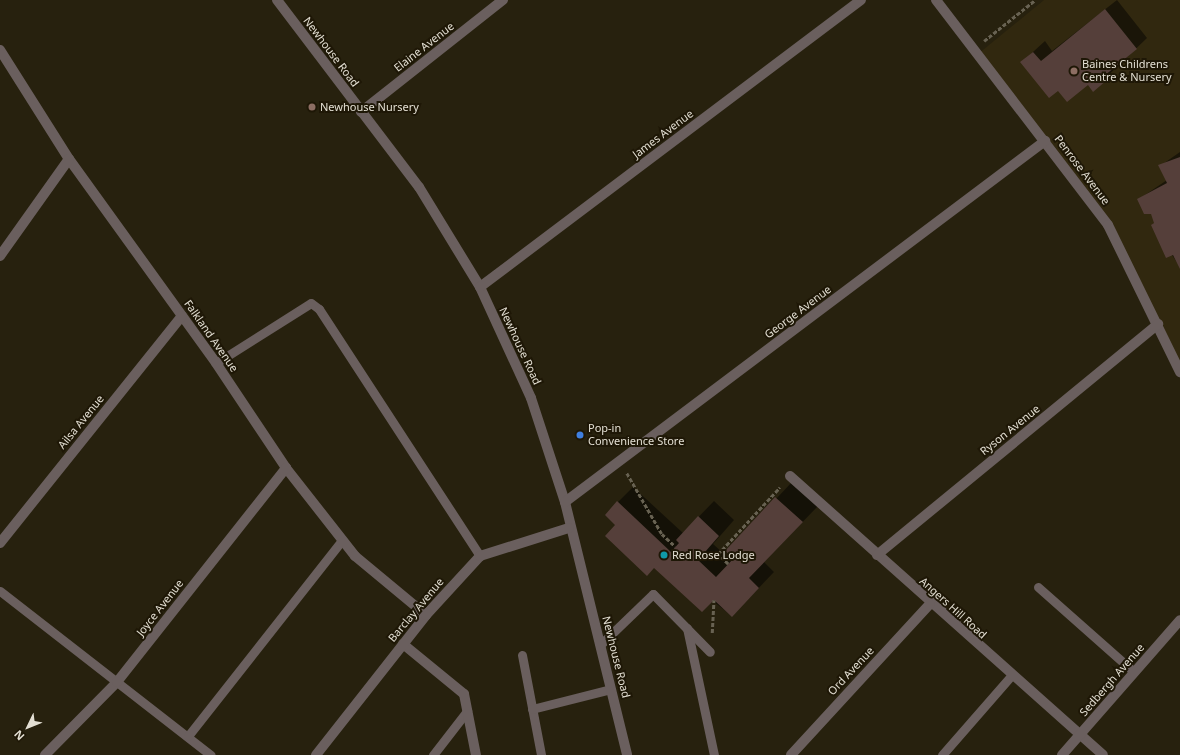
<!DOCTYPE html>
<html>
<head>
<meta charset="utf-8">
<style>
	body { margin:0 }
	#map { position:relative; width:1180px; height:755px; overflow:hidden; background:#27210e; font-family:"Noto Sans",sans-serif }
	div>[style] { position:absolute }
	.built>* { inset:0; background:#31280f }
	.shadow>* { inset:0; background:#0007 }
	.building>* { inset:0; background:#553f3a }
	.path>* { height:2.5px; margin-top:-1.25px; transform-origin:0; background:repeating-linear-gradient(90deg,#686252 0 4px,transparent 0 6px) }
	.lane>* { height:9px; margin:-4.5px; padding:0 4.5px; transform-origin:4.5px; border-radius:4.5px; background:#6a5f5e }
	.street>* { height:10px; margin:-5px; padding:0 5px; transform-origin:5px; border-radius:5px; background:#6a5f5e }
	.dots>* { width:11px; height:11px; translate:-50% -50%; box-sizing:border-box; border:2px solid #1e1706; border-radius:50% }
	span { translate:-50% -50%; white-space:nowrap; text-align:center; line-height:1.15; -webkit-text-stroke:4px #1e1706; paint-order:stroke }
	.street-label { font-size:11px; color:#e3dfd3 }
	.poi-label { font-size:11px; color:#e3dfd3 }
	.left { translate:0 -50%; text-align:left }
	.north { position:absolute; left:8px; top:707px; width:40px; height:40px; -webkit-text-stroke:3px #1e1706; paint-order:stroke; rotate:227deg; font-size:11px; font-weight:700; line-height:16px; text-align:center; color:#e3dfd3 }
	.north::after { content:''; display:block; margin:auto; width:14px; height:18px; background:#e3dfd3; clip-path:polygon(50% 0,100% 100%,50% 72%,0 100%) }
</style>
</head>
<body>
<div id="map">
	<div class="built">
		<div style="clip-path:polygon(1044px 0,1180px 0,1180px 372px,1108px 225px,978px 54px)"></div>
	</div>
	<div class="shadow">
		<div style="clip-path:polygon(1117px 0,1147px 38px,1093px 90px,1088px 84px,1022px 62px,1045px 41px,1052px 51px)"></div>
		<div style="clip-path:polygon(1180px 152px,1180px 267px,1152px 225px,1155px 222px,1151px 213px,1139px 199px,1167px 180px,1160px 166px)"></div>
		<div style="clip-path:polygon(792px 482px,818px 506px,764px 562px,774px 572px,732px 616px,616px 525px,618px 502px,633px 487px,683px 533px,714px 501px,734px 520px,713px 544px,732px 561px,735px 558px,727px 551px)"></div>
	</div>
	<div class="building">
		<div style="clip-path:polygon(1105px 9px,1137px 49px,1104px 76px,1107px 80px,1093px 92px,1088px 85px,1067px 102px,1058px 91px,1049px 98px,1020px 62px,1033px 52px,1041px 61px)"></div>
		<div style="clip-path:polygon(1180px 157px,1180px 269px,1173px 255px,1166px 258px,1151px 225px,1154px 223px,1151px 214px,1144px 214px,1137px 199px,1167px 183px,1158px 165px)"></div>
		<div style="clip-path:polygon(775px 497px,803px 522px,749px 578px,759px 588px,732px 617px,714px 600px,702px 612px,654px 568px,647px 576px,605px 536px,615px 525px,605px 515px,617px 501px,671px 552px,679px 543px,676px 540px,698px 516px,719px 536px,698px 560px,716px 577px,734px 558px,725px 551px)"></div>
	</div>
	<div class="path">
		<div style="left:984px;top:41px;width:65px;rotate:-38.8deg"></div>
		<div style="left:627px;top:473px;width:70px;rotate:60.2deg"></div>
		<div style="left:662px;top:534px;width:18px;rotate:43deg"></div>
		<div style="left:728px;top:564px;width:14px;rotate:-135deg"></div>
		<div style="left:718px;top:554px;width:91px;rotate:-47.2deg"></div>
		<div style="left:712px;top:633px;width:33px;rotate:-87deg"></div>
	</div>
	<div class="lane">
		<div style="left:216px;top:363px;width:112px;rotate:-32.3deg"></div>
		<div style="left:311px;top:303px;width:10px;rotate:37deg"></div>
		<div style="left:319px;top:309px;width:295px;rotate:56.9deg"></div>
		<div style="left:1038px;top:587px;width:128px;rotate:41.5deg"></div>
		<div style="left:0;top:591px;width:267px;rotate:37.9deg"></div>
		<div style="left:687px;top:628px;width:130px;rotate:78deg"></div>
		<div style="left:601px;top:644px;width:72px;rotate:-43.9deg"></div>
		<div style="left:653px;top:594px;width:81px;rotate:45.5deg"></div>
		<div style="left:522px;top:655px;width:102px;rotate:79.2deg"></div>
		<div style="left:532px;top:709px;width:81px;rotate:-14.2deg"></div>
		<div style="left:188px;top:736px;width:249px;rotate:-51.8deg"></div>
		<div style="left:433px;top:755px;width:56px;rotate:-52.3deg"></div>
		<div style="left:942px;top:755px;width:105px;rotate:-48.9deg"></div>
	</div>
	<div class="street">
		<div style="left:277px;top:0;width:235px;rotate:52.8deg"></div>
		<div style="left:419px;top:187px;width:117px;rotate:58.6deg"></div>
		<div style="left:480px;top:287px;width:122px;rotate:65.3deg"></div>
		<div style="left:531px;top:398px;width:109px;rotate:71.9deg"></div>
		<div style="left:565px;top:502px;width:260px;rotate:76.2deg"></div>
		<div style="left:936px;top:0;width:283px;rotate:52.6deg"></div>
		<div style="left:1108px;top:225px;width:164px;rotate:63.9deg"></div>
		<div style="left:0;top:50px;width:129px;rotate:57.7deg"></div>
		<div style="left:69px;top:159px;width:251px;rotate:54.2deg"></div>
		<div style="left:216px;top:363px;width:126px;rotate:56.3deg"></div>
		<div style="left:286px;top:468px;width:112px;rotate:51.9deg"></div>
		<div style="left:355px;top:556px;width:92px;rotate:39.7deg"></div>
		<div style="left:361px;top:112px;width:181px;rotate:-38.3deg"></div>
		<div style="left:0;top:256px;width:119px;rotate:-54.6deg"></div>
		<div style="left:480px;top:287px;width:477px;rotate:-37deg"></div>
		<div style="left:790px;top:476px;width:419px;rotate:41.7deg"></div>
		<div style="left:565px;top:502px;width:601px;rotate:-36.95deg"></div>
		<div style="left:0;top:543px;width:291px;rotate:-51.3deg"></div>
		<div style="left:877px;top:555px;width:364px;rotate:-39.4deg"></div>
		<div style="left:403px;top:644px;width:79px;rotate:39.3deg"></div>
		<div style="left:464px;top:694px;width:62px;rotate:78.9deg"></div>
		<div style="left:45px;top:755px;width:103px;rotate:-45.4deg"></div>
		<div style="left:117px;top:682px;width:273px;rotate:-51.7deg"></div>
		<div style="left:316px;top:755px;width:178px;rotate:-51.8deg"></div>
		<div style="left:426px;top:615px;width:80px;rotate:-47.5deg"></div>
		<div style="left:480px;top:556px;width:93px;rotate:-17.5deg"></div>
		<div style="left:791px;top:755px;width:205px;rotate:-47.4deg"></div>
		<div style="left:1062px;top:755px;width:179px;rotate:-48.8deg"></div>
	</div>
	<div class="dots">
		<div style="left:1074px;top:71px;background:#8d6e63"></div>
		<div style="left:312px;top:107px;background:#8d6e63"></div>
		<div style="left:580px;top:435px;background:#3f7fe0"></div>
		<div style="left:664px;top:555px;background:#0f9aa8"></div>
	</div>
	<div class="street-label">
		<span style="left:424px;top:47px;rotate:-38deg">Elaine Avenue</span>
		<span style="left:331px;top:52px;rotate:53deg">Newhouse Road</span>
		<span style="left:663px;top:134px;rotate:-37deg">James Avenue</span>
		<span style="left:1082px;top:170px;rotate:53deg">Penrose Avenue</span>
		<span style="left:798px;top:312px;rotate:-37deg">George Avenue</span>
		<span style="left:211px;top:336px;rotate:55deg">Falkland Avenue</span>
		<span style="left:520px;top:346px;rotate:65deg">Newhouse Road</span>
		<span style="left:81px;top:422px;rotate:-51deg">Ailsa Avenue</span>
		<span style="left:1010px;top:430px;rotate:-39deg">Ryson Avenue</span>
		<span style="left:160px;top:608px;rotate:-52deg">Joyce Avenue</span>
		<span style="left:953px;top:608px;rotate:42deg">Angers Hill Road</span>
		<span style="left:416px;top:610px;rotate:-50deg">Barclay Avenue</span>
		<span style="left:616px;top:657px;rotate:76deg">Newhouse Road</span>
		<span style="left:851px;top:671px;rotate:-47deg">Ord Avenue</span>
		<span style="left:1112px;top:680px;rotate:-49deg">Sedbergh Avenue</span>
	</div>
	<div class="poi-label">
		<span class="left" style="left:1082px;top:71px">Baines Childrens<br>Centre &amp; Nursery</span>
		<span class="left" style="left:320px;top:107px">Newhouse Nursery</span>
		<span class="left" style="left:588px;top:435px">Pop-in<br>Convenience Store</span>
		<span class="left" style="left:672px;top:555px">Red Rose Lodge</span>
	</div>
	<div class="north">N</div>
</div>
</body>
</html>
